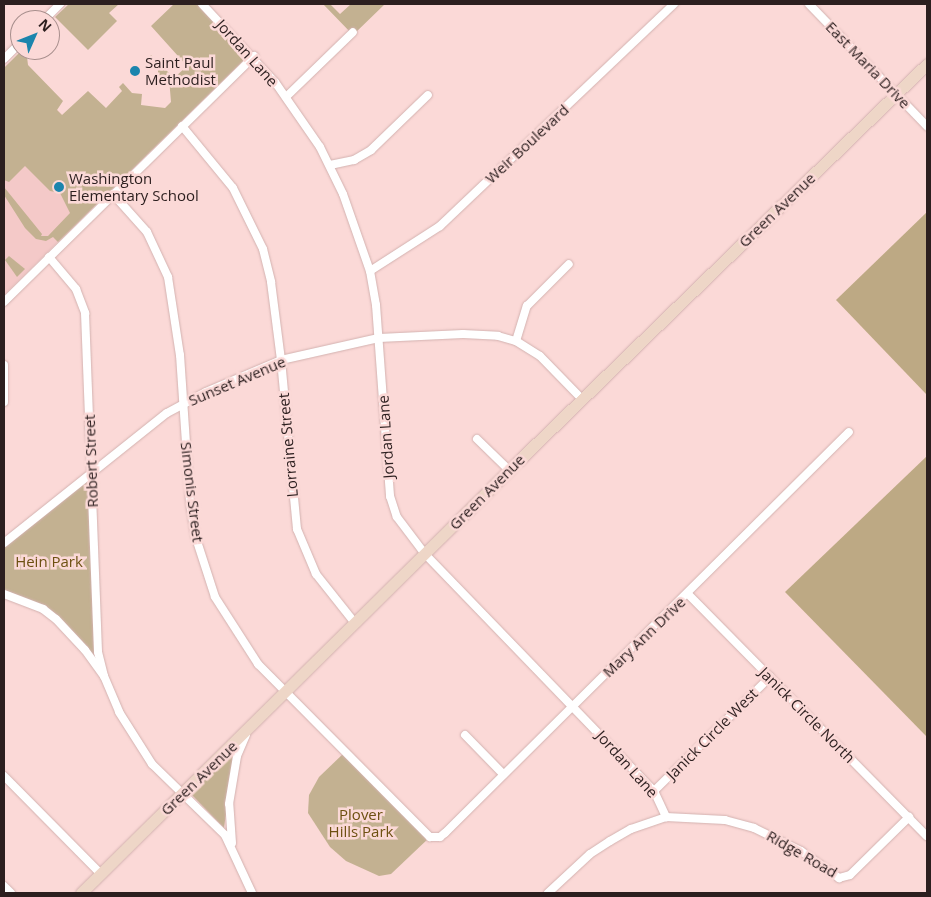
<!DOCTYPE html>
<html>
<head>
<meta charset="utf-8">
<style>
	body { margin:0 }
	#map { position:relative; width:931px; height:897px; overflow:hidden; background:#fbd9d7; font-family:"Open Sans",sans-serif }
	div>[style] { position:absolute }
	.built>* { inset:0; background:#f4c9c8 }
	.green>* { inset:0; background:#c3b191 }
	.forest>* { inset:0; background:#bda984 }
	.roads { filter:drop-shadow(0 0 1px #d3b2b0) drop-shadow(0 0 1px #d3b2b0) }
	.street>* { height:8px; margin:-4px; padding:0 4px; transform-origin:4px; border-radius:4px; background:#fff }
	.secondary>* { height:11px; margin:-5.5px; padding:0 5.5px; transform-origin:5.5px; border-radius:5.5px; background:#eed6c7 }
	.dots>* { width:14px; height:14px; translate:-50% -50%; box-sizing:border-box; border:2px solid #fbd9d7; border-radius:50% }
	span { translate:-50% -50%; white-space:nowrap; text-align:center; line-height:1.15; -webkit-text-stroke:5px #fbd9d7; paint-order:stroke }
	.street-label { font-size:15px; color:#2c1f1f }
	.poi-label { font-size:15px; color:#2c1f1f }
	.left { translate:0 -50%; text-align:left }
	.park-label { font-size:15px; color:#6d5011 }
	.frame { position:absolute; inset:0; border:5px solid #2c1f1f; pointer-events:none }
	.north { position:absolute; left:10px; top:10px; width:50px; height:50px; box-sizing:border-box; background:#fbd9d7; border:1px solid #a88f8d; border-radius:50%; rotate:46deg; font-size:14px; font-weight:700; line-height:20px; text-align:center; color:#2c1f1f }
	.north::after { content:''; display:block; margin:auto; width:18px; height:22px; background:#1b85ad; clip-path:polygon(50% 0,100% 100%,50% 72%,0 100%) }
</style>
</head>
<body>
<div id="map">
	<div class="built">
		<div style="clip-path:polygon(10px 62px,124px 177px,4px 295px,4px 67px)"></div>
	</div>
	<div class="green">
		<div style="clip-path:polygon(69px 4px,119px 4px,109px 13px,117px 21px,88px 50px,55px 17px)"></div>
		<div style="clip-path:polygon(174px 4px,198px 4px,244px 51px,245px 59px,58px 242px,53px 237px,46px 241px,36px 239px,25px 228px,4px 195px,4px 187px,42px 234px,41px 236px,48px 236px,70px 213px,60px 193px,50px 191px,25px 166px,9px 182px,4px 180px,4px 68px,21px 51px,27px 57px,28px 65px,63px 101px,57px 110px,62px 115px,88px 91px,106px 108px,122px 91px,119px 87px,123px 83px,132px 93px,142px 94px,141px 105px,165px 108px,171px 102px,169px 78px,158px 77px,158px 69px,148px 59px,151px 55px,174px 78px,187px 66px,151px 26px)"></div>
		<div style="clip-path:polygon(323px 4px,330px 4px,340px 14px,351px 4px,385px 4px,353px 35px)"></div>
		<div style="clip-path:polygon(9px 256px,25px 269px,17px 277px,5px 260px)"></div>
		<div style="clip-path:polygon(91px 471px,96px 606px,104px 676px,56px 619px,4px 594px,4px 543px)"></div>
		<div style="clip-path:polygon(345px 752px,430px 837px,391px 874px,379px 876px,346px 861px,330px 847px,308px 813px,309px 795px,319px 777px)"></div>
		<div style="clip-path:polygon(229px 755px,234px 756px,224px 828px,190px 793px)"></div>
	</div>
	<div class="forest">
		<div style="clip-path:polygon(927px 212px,927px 395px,836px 300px)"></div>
		<div style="clip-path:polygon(927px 456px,927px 737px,785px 592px)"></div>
	</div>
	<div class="roads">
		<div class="street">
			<div style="left:202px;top:4px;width:107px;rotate:46.9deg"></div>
			<div style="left:275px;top:82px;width:79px;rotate:55.3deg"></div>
			<div style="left:320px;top:147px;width:52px;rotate:63.9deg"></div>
			<div style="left:343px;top:194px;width:82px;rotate:70.7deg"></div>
			<div style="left:370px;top:271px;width:35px;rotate:80deg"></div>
			<div style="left:376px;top:305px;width:192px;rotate:85.8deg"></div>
			<div style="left:390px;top:496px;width:22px;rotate:72deg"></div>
			<div style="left:397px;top:517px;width:46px;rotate:52.9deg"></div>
			<div style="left:425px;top:554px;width:330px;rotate:46deg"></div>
			<div style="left:654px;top:791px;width:29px;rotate:65deg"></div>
			<div style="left:809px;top:4px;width:170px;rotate:46deg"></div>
			<div style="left:44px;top:20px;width:23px;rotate:-45deg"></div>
			<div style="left:4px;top:59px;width:23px;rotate:-45deg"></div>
			<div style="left:286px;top:97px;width:93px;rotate:-44.1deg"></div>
			<div style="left:182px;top:126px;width:80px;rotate:50.6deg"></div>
			<div style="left:233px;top:188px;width:68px;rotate:63.8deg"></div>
			<div style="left:263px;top:249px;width:34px;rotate:76deg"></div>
			<div style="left:271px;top:282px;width:79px;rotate:82.7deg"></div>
			<div style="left:281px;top:360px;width:170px;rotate:84.6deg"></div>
			<div style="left:297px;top:529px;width:49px;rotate:67.1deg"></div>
			<div style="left:316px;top:574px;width:63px;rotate:51.5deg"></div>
			<div style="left:330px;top:165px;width:25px;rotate:-12deg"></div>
			<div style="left:354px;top:160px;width:20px;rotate:-30deg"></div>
			<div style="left:371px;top:150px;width:79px;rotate:-44deg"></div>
			<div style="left:113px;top:194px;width:51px;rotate:48.2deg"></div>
			<div style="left:147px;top:232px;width:50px;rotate:65deg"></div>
			<div style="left:168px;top:277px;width:79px;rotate:81.3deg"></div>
			<div style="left:180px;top:355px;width:148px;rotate:86.1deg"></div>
			<div style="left:190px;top:503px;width:32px;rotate:81deg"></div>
			<div style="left:195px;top:535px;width:65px;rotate:72.1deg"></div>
			<div style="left:215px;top:597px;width:80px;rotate:57.3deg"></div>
			<div style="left:258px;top:664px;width:244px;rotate:45.2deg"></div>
			<div style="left:430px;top:837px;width:10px"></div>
			<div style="left:440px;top:837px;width:6px;rotate:-39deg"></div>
			<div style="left:445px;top:833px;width:569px;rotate:-44.79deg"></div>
			<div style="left:49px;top:257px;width:42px;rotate:49.8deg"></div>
			<div style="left:76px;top:289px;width:26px;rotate:69deg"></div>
			<div style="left:85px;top:313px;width:339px;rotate:87.8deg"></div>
			<div style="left:98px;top:652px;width:25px;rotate:76deg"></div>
			<div style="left:370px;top:271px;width:83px;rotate:-32.7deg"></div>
			<div style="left:440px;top:226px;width:323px;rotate:-43.5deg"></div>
			<div style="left:4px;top:302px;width:351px;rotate:-44.5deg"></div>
			<div style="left:516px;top:341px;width:37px;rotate:-73deg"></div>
			<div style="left:527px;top:306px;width:59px;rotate:-45deg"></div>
			<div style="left:4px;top:365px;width:37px;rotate:90deg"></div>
			<div style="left:477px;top:439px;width:45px;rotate:44.1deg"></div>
			<div style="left:4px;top:543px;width:208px;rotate:-38.6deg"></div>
			<div style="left:167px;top:413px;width:44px;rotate:-28.3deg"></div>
			<div style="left:206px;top:392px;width:82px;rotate:-23.1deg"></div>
			<div style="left:281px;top:360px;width:100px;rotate:-12.7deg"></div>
			<div style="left:379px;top:338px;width:84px;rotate:-2.7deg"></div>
			<div style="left:463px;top:334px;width:35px;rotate:3deg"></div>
			<div style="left:498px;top:336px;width:19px;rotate:16deg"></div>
			<div style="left:516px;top:341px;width:28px;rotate:32deg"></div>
			<div style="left:540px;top:356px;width:60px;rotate:45.7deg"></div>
			<div style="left:4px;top:594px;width:42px;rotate:21deg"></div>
			<div style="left:43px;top:609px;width:16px;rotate:38deg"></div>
			<div style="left:56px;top:619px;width:42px;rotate:46.9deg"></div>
			<div style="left:85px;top:650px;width:32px;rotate:54deg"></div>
			<div style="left:104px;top:676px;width:39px;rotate:67deg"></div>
			<div style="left:119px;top:712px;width:62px;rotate:57.6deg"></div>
			<div style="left:152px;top:764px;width:102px;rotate:44.2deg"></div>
			<div style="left:225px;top:835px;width:64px;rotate:65deg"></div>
			<div style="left:688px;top:594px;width:340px;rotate:45.4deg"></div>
			<div style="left:465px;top:735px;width:54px;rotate:45.7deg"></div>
			<div style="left:4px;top:776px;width:138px;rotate:45.3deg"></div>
			<div style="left:654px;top:791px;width:163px;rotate:-44.5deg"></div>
			<div style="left:232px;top:843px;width:39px;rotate:-94deg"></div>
			<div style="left:229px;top:804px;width:49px;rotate:-80.5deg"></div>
			<div style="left:237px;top:756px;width:23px;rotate:-67deg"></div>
			<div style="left:4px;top:886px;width:10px;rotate:45deg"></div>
			<div style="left:548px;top:893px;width:57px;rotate:-42.9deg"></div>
			<div style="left:590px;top:854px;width:24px;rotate:-33deg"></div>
			<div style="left:610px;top:841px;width:24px;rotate:-30deg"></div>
			<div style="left:631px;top:829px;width:37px;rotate:-19deg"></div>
			<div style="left:666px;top:817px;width:59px;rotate:2.9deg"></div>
			<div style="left:725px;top:820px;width:30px;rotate:15deg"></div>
			<div style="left:754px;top:828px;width:52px;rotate:26.1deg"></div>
			<div style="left:801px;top:851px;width:47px;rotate:35.4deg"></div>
			<div style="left:839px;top:878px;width:11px;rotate:-15deg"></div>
			<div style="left:850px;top:875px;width:83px;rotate:-44.5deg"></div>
		</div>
		<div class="secondary">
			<div style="left:81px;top:893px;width:602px;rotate:-44.66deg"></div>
			<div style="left:509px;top:470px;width:583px;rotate:-44.17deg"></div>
		</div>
	</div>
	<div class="dots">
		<div style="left:135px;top:71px;background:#1b85ad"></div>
		<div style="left:59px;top:187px;background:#1b85ad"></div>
	</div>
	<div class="street-label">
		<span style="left:247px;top:53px;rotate:48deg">Jordan Lane</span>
		<span style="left:868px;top:65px;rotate:46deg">East Maria Drive</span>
		<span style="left:527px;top:144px;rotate:-43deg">Weir Boulevard</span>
		<span style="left:777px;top:210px;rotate:-44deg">Green Avenue</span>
		<span style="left:237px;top:381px;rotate:-23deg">Sunset Avenue</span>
		<span style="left:386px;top:437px;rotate:-94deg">Jordan Lane</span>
		<span style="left:288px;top:445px;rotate:-95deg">Lorraine Street</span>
		<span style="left:91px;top:461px;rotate:-92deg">Robert Street</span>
		<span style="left:192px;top:492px;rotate:83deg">Simonis Street</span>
		<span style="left:487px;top:492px;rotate:-45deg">Green Avenue</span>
		<span style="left:644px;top:637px;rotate:-44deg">Mary Ann Drive</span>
		<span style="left:807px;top:715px;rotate:45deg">Janick Circle North</span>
		<span style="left:712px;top:734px;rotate:-45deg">Janick Circle West</span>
		<span style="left:627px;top:764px;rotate:48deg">Jordan Lane</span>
		<span style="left:199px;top:778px;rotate:-44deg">Green Avenue</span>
		<span style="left:802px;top:854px;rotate:30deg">Ridge Road</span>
	</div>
	<div class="poi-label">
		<span class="left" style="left:145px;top:71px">Saint Paul<br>Methodist</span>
		<span class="left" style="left:69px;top:187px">Washington<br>Elementary School</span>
	</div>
	<div class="park-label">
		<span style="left:49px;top:562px">Hein Park</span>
		<span style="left:361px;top:823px">Plover<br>Hills Park</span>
	</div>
	<div class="frame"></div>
	<div class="north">N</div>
</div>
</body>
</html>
